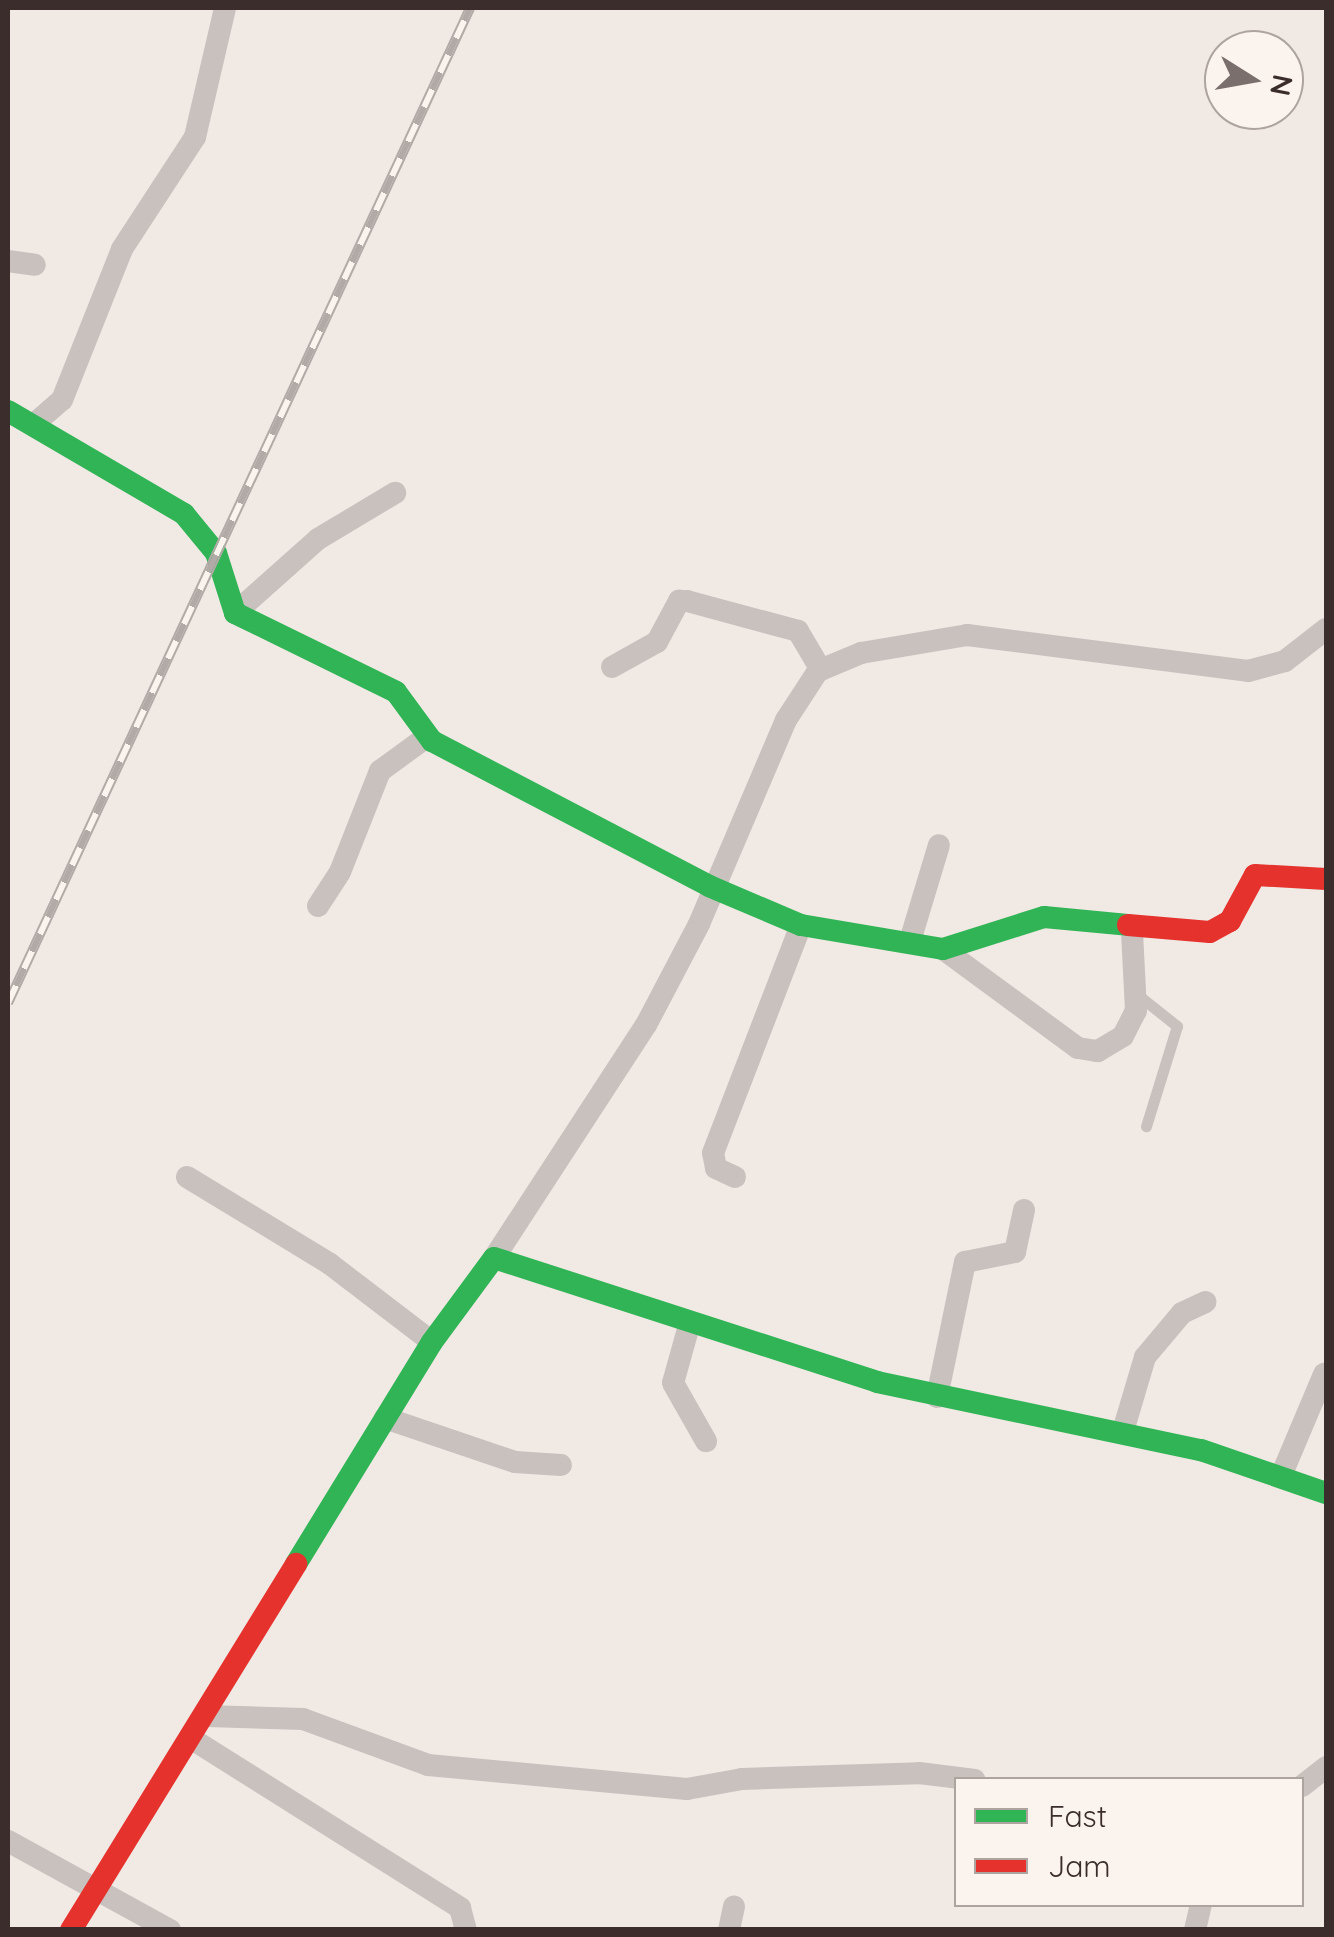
<!DOCTYPE html>
<html>
<head>
<meta charset="utf-8">
<style>
	body { margin:0 }
	#map { position:relative; width:1334px; height:1937px; overflow:hidden; background:#f0e9e4; font-family:Quicksand,sans-serif }
	div>[style] { position:absolute }
	.lane>* { height:11px; margin:-5.5px; padding:0 5.5px; transform-origin:5.5px; border-radius:5.5px; background:#c9c1be }
	.street>* { height:22px; margin:-11px; padding:0 11px; transform-origin:11px; border-radius:11px; background:#c9c1be }
	.fast>* { height:22px; margin:-11px; padding:0 11px; transform-origin:11px; border-radius:11px; background:#30b455 }
	.jam>* { height:22px; margin:-11px; padding:0 11px; transform-origin:11px; border-radius:11px; background:#e5322d }
	.rail>* { height:10px; margin-top:-5px; transform-origin:0; background:repeating-linear-gradient(90deg,#fbf3ed 0 19px,#b1aaa7 0 38px); box-sizing:border-box; border-block:2px solid #b1aaa7 }
	span { translate:-50% -50%; white-space:nowrap; text-align:center; line-height:1.15; -webkit-text-stroke:8px #fbf3ed; paint-order:stroke }
	.frame { position:absolute; inset:0; border:10px solid #3a2d2b; pointer-events:none }
	.legend { position:absolute; left:954px; top:1777px; width:350px; height:130px; box-sizing:border-box; background:#fbf3ed; border:2px solid #aea49f; margin:0; padding:12px 18px; list-style:none; font-size:30px; color:#3a2d2b }
	.legend li { display:flex; align-items:center; gap:20px; height:50px }
	.legend b { width:50px; border:2px solid #aea49f }
	.north { position:absolute; left:1204px; top:30px; width:100px; height:100px; box-sizing:border-box; background:#fbf3ed; border:2px solid #aea49f; border-radius:50%; rotate:101deg; font-size:28px; font-weight:700; line-height:40px; text-align:center; color:#3a2d2b }
	.north::after { content:''; display:block; margin:auto; width:35px; height:45px; background:#7a6f6c; clip-path:polygon(50% 0,100% 100%,50% 72%,0 100%) }
</style>
</head>
<body>
<div id="map">
	<div class="lane">
		<div style="left:1138px;top:995px;width:50px;rotate:38.5deg"></div>
		<div style="left:1177px;top:1026px;width:105px;rotate:107.2deg"></div>
	</div>
	<div class="street">
		<div style="left:8px;top:261px;width:27px;rotate:8deg"></div>
		<div style="left:33px;top:425px;width:38px;rotate:-41deg"></div>
		<div style="left:62px;top:400px;width:162px;rotate:-68.3deg"></div>
		<div style="left:122px;top:249px;width:134px;rotate:-56.9deg"></div>
		<div style="left:195px;top:137px;width:132px;rotate:-76.9deg"></div>
		<div style="left:235px;top:613px;width:111px;rotate:-41.7deg"></div>
		<div style="left:318px;top:539px;width:90px;rotate:-30.9deg"></div>
		<div style="left:612px;top:667px;width:51px;rotate:-29.1deg"></div>
		<div style="left:657px;top:642px;width:47px;rotate:-61.8deg"></div>
		<div style="left:679px;top:601px;width:8px"></div>
		<div style="left:687px;top:601px;width:115px;rotate:15.1deg"></div>
		<div style="left:798px;top:631px;width:45px;rotate:59.5deg"></div>
		<div style="left:318px;top:906px;width:40px;rotate:-57.1deg"></div>
		<div style="left:340px;top:872px;width:109px;rotate:-68.4deg"></div>
		<div style="left:380px;top:771px;width:59px;rotate:-36.1deg"></div>
		<div style="left:910px;top:941px;width:100px;rotate:-73.2deg"></div>
		<div style="left:943px;top:949px;width:167px;rotate:36.3deg"></div>
		<div style="left:1078px;top:1048px;width:20px;rotate:9deg"></div>
		<div style="left:1098px;top:1051px;width:29px;rotate:-31deg"></div>
		<div style="left:1123px;top:1036px;width:28px;rotate:-63deg"></div>
		<div style="left:1136px;top:1011px;width:80px;rotate:-92.9deg"></div>
		<div style="left:187px;top:1177px;width:167px;rotate:31.3deg"></div>
		<div style="left:330px;top:1264px;width:128px;rotate:37.4deg"></div>
		<div style="left:735px;top:1177px;width:21px;rotate:-155deg"></div>
		<div style="left:716px;top:1168px;width:15px;rotate:-101deg"></div>
		<div style="left:713px;top:1153px;width:244px;rotate:-68.9deg"></div>
		<div style="left:494px;top:1258px;width:278px;rotate:-56.9deg"></div>
		<div style="left:646px;top:1025px;width:114px;rotate:-62.3deg"></div>
		<div style="left:699px;top:924px;width:222px;rotate:-66.9deg"></div>
		<div style="left:786px;top:720px;width:59px;rotate:-56.9deg"></div>
		<div style="left:818px;top:671px;width:47px;rotate:-22.7deg"></div>
		<div style="left:861px;top:653px;width:108px;rotate:-9.6deg"></div>
		<div style="left:967px;top:635px;width:283px;rotate:7.3deg"></div>
		<div style="left:1248px;top:671px;width:38px;rotate:-15deg"></div>
		<div style="left:1285px;top:661px;width:52px;rotate:-38deg"></div>
		<div style="left:690px;top:1322px;width:63px;rotate:105.6deg"></div>
		<div style="left:673px;top:1383px;width:67px;rotate:60.4deg"></div>
		<div style="left:937px;top:1397px;width:138px;rotate:-78.3deg"></div>
		<div style="left:965px;top:1262px;width:51px;rotate:-11.3deg"></div>
		<div style="left:1015px;top:1252px;width:43px;rotate:-77.9deg"></div>
		<div style="left:385px;top:1418px;width:137px;rotate:18.7deg"></div>
		<div style="left:515px;top:1462px;width:46px;rotate:3.7deg"></div>
		<div style="left:1123px;top:1431px;width:77px;rotate:-73.4deg"></div>
		<div style="left:1145px;top:1357px;width:57px;rotate:-49.9deg"></div>
		<div style="left:1182px;top:1313px;width:26px;rotate:-25deg"></div>
		<div style="left:1281px;top:1476px;width:111px;rotate:-67.1deg"></div>
		<div style="left:207px;top:1716px;width:96px;rotate:1.8deg"></div>
		<div style="left:303px;top:1719px;width:133px;rotate:20.2deg"></div>
		<div style="left:428px;top:1765px;width:260px;rotate:5.3deg"></div>
		<div style="left:687px;top:1789px;width:56px;rotate:-10.3deg"></div>
		<div style="left:742px;top:1779px;width:177px;rotate:-1.9deg"></div>
		<div style="left:919px;top:1773px;width:56px;rotate:7.1deg"></div>
		<div style="left:192px;top:1739px;width:317px;rotate:32.2deg"></div>
		<div style="left:460px;top:1908px;width:23px;rotate:75deg"></div>
		<div style="left:1302px;top:1786px;width:31px;rotate:-38deg"></div>
		<div style="left:8px;top:1841px;width:185px;rotate:28.8deg"></div>
		<div style="left:729px;top:1930px;width:24px;rotate:-78deg"></div>
		<div style="left:1195px;top:1930px;width:27px;rotate:-77deg"></div>
	</div>
	<div class="fast">
		<div style="left:8px;top:411px;width:204px;rotate:30.3deg"></div>
		<div style="left:184px;top:514px;width:50px;rotate:50.6deg"></div>
		<div style="left:216px;top:553px;width:63px;rotate:72.4deg"></div>
		<div style="left:235px;top:613px;width:179px;rotate:26.1deg"></div>
		<div style="left:396px;top:692px;width:61px;rotate:53.7deg"></div>
		<div style="left:432px;top:741px;width:313px;rotate:27.6deg"></div>
		<div style="left:709px;top:886px;width:100px;rotate:23deg"></div>
		<div style="left:801px;top:925px;width:144px;rotate:9.6deg"></div>
		<div style="left:943px;top:949px;width:106px;rotate:-17.6deg"></div>
		<div style="left:1044px;top:917px;width:84px;rotate:5.4deg"></div>
		<div style="left:296px;top:1564px;width:260px;rotate:-58.5deg"></div>
		<div style="left:432px;top:1342px;width:104px;rotate:-53.6deg"></div>
		<div style="left:494px;top:1258px;width:403px;rotate:17.9deg"></div>
		<div style="left:877px;top:1382px;width:331px;rotate:11.9deg"></div>
		<div style="left:1201px;top:1450px;width:132px;rotate:19deg"></div>
	</div>
	<div class="jam">
		<div style="left:1128px;top:925px;width:82px;rotate:4.9deg"></div>
		<div style="left:1210px;top:932px;width:23px;rotate:-29deg"></div>
		<div style="left:1230px;top:921px;width:52px;rotate:-61.5deg"></div>
		<div style="left:1255px;top:875px;width:71px;rotate:3.2deg"></div>
		<div style="left:71px;top:1930px;width:430px;rotate:-58.4deg"></div>
	</div>
	<div class="rail">
		<div style="left:8px;top:1003px;width:1097px;rotate:-65.09deg"></div>
	</div>
	<div class="frame"></div>
	<ul class="legend">
	<li><b style="height:12px;background:#30b455"></b>Fast</li>
	<li><b style="height:12px;background:#e5322d"></b>Jam</li>
	</ul>
	<div class="north">N</div>
</div>
</body>
</html>
